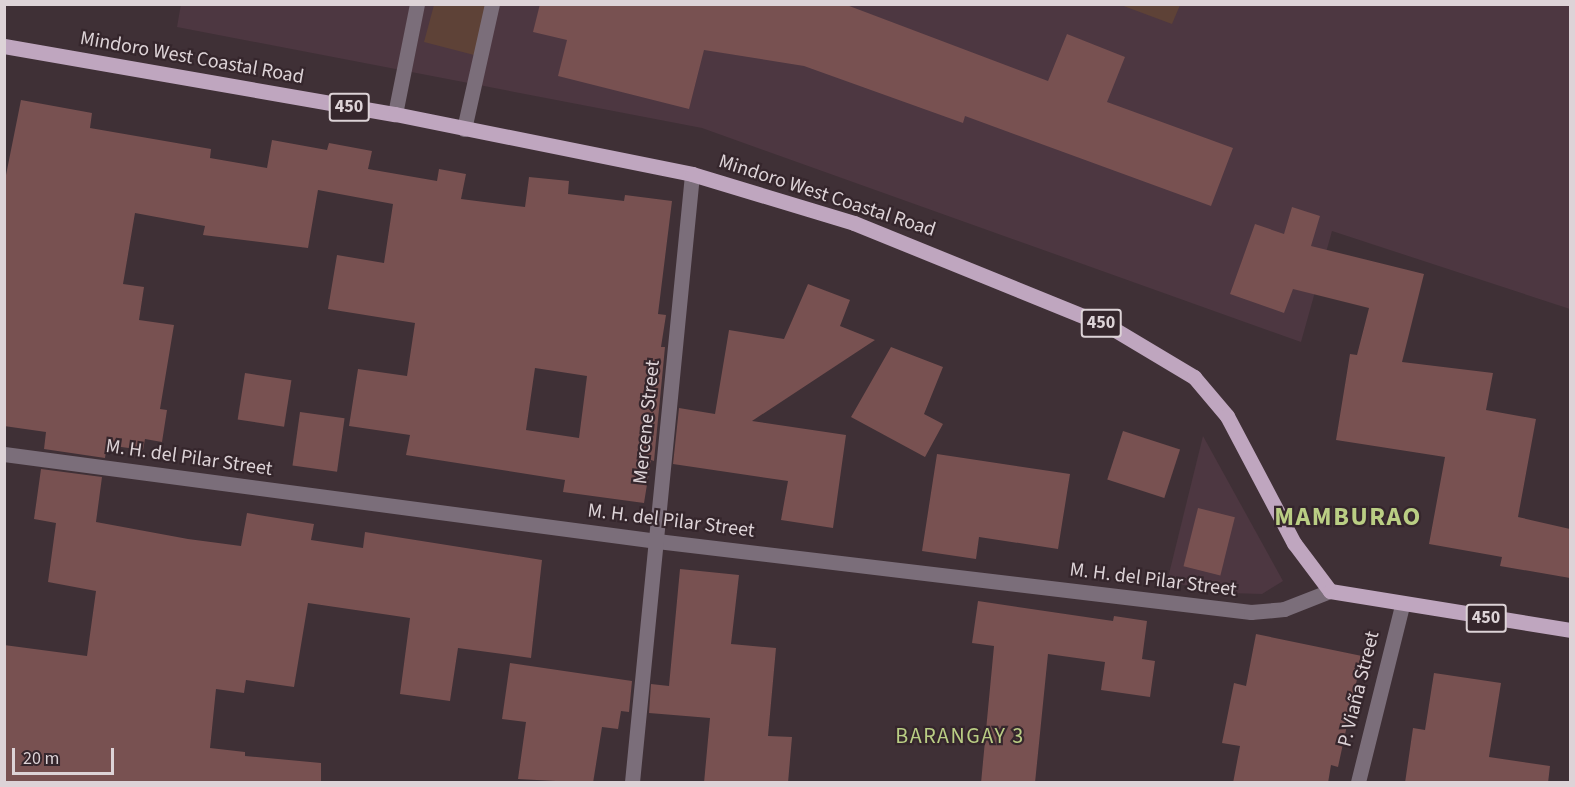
<!DOCTYPE html>
<html>
<head>
<meta charset="utf-8">
<style>
	body { margin:0 }
	#map { position:relative; width:1575px; height:787px; overflow:hidden; background:#3f3036; font-family:"Source Sans 3",sans-serif }
	div>[style] { position:absolute }
	.built>* { inset:0; background:#4d3741 }
	.green>* { inset:0; background:#5e4237 }
	.building>* { inset:0; background:#785151; transform-origin:0 0 }
	.minor>* { height:15px; margin:-7.5px; padding:0 7.5px; transform-origin:7.5px; border-radius:7.5px; background:#7b6e7a }
	.major>* { height:15px; margin:-7.5px; padding:0 7.5px; transform-origin:7.5px; border-radius:7.5px; background:#bfa6bf }
	span { translate:-50% -50%; white-space:nowrap; text-align:center; line-height:1.15; -webkit-text-stroke:4.5px #35262c; paint-order:stroke }
	.shield-label span { padding:2px 4px; background:#35262c; border:2px solid; border-radius:4px; -webkit-text-stroke-width:0 }
	.shield-label { font-size:18px; color:#ddd3d7; font-weight:700 }
	.street-label { font-size:20px; color:#ddd3d7 }
	.quarter-label { font-size:22px; color:#bace84; letter-spacing:1.5px }
	.district-label { font-size:26px; color:#bace84; font-weight:700; letter-spacing:1.5px }
	.frame { position:absolute; inset:0; border:6px solid #ddd3d7; pointer-events:none }
	.scale { position:absolute; left:12px; top:748px; width:102px; height:27px; box-sizing:border-box; border:3px solid #ddd3d7; border-top:0; padding-left:8px; font-size:18px; line-height:21px; white-space:nowrap; color:#ddd3d7; -webkit-text-stroke:4px #35262c; paint-order:stroke }
</style>
</head>
<body>
<div id="map">
	<div class="built">
		<div style="clip-path:polygon(181px 4px,1570px 5px,1570px 309px,1332px 231px,1301px 342px,702px 128px,177px 27px)"></div>
		<div style="clip-path:polygon(1203px 436px,1283px 581px,1262px 594px,1229px 593px,1167px 582px)"></div>
	</div>
	<div class="green">
		<div style="clip-path:polygon(434px 5px,491px 5px,478px 56px,424px 42px)"></div>
		<div style="clip-path:polygon(1121px 5px,1180px 5px,1172px 24px)"></div>
	</div>
	<div class="building">
		<div style="clip-path:polygon(540px 4px,844px 4px,1048px 81px,1067px 34px,1125px 57px,1107px 102px,1233px 148px,1211px 206px,965px 116px,963px 123px,804px 66px,704px 50px,689px 109px,558px 76px,567px 40px,533px 32px)"></div>
		<div style="clip-path:polygon(evenodd,21px 100px,92px 113px,90px 128px,211px 149px,210px 158px,267px 168px,272px 140px,327px 150px,329px 143px,372px 151px,368px 169px,437px 181px,439px 169px,466px 174px,461px 199px,525px 207px,529px 177px,569px 181px,568px 194px,624px 201px,625px 195px,672px 201px,658px 314px,666px 315px,661px 347px,665px 347px,654px 461px,651px 460px,644px 503px,563px 492px,565px 480px,406px 455px,410px 435px,349px 426px,358px 369px,407px 376px,415px 323px,328px 309px,337px 255px,384px 263px,393px 204px,318px 190px,308px 248px,203px 235px,205px 226px,135px 213px,123px 284px,144px 287px,139px 320px,174px 325px,160px 409px,167px 410px,162px 442px,145px 439px,143px 450px,107px 445px,105px 458px,44px 449px,46px 432px,4px 426px,4px 185px,21px 100px,535px 368px,587px 376px,579px 438px,526px 430px,535px 368px)"></div>
		<div style="clip-path:polygon(1292px 207px,1320px 216px,1311px 246px,1424px 274px,1402px 362px,1493px 373px,1486px 410px,1536px 419px,1518px 517px,1570px 529px,1570px 578px,1500px 566px,1502px 557px,1429px 544px,1445px 457px,1336px 440px,1350px 354px,1357px 355px,1369px 308px,1293px 289px,1284px 313px,1230px 294px,1255px 224px,1284px 234px)"></div>
		<div style="clip-path:polygon(808px 284px,850px 300px,840px 326px,875px 340px,752px 421px,846px 435px,833px 528px,781px 520px,788px 481px,673px 464px,679px 408px,715px 414px,729px 330px,784px 339px)"></div>
		<div style="clip-path:polygon(891px 347px,943px 367px,924px 414px,943px 424px,925px 457px,851px 417px)"></div>
		<div style="left:245px;top:373px;width:47px;height:47px;rotate:9deg"></div>
		<div style="left:300px;top:412px;width:45px;height:54px;rotate:8deg"></div>
		<div style="left:1123px;top:431px;width:60px;height:51px;rotate:18deg"></div>
		<div style="clip-path:polygon(937px 454px,1070px 474px,1058px 549px,979px 537px,976px 559px,922px 551px)"></div>
		<div style="clip-path:polygon(41px 469px,102px 477px,96px 522px,188px 539px,241px 546px,247px 513px,314px 524px,311px 540px,363px 548px,365px 532px,542px 560px,531px 658px,458px 648px,450px 701px,400px 694px,410px 618px,308px 603px,294px 687px,246px 680px,244px 693px,216px 689px,210px 748px,245px 752px,245px 756px,321px 763px,321px 783px,4px 783px,4px 645px,87px 656px,96px 591px,48px 582px,56px 523px,34px 519px)"></div>
		<div style="left:1198px;top:508px;width:38px;height:60px;rotate:14deg"></div>
		<div style="clip-path:polygon(680px 569px,739px 575px,731px 644px,776px 648px,768px 736px,792px 737px,788px 783px,704px 783px,710px 718px,649px 713px,651px 684px,669px 686px)"></div>
		<div style="clip-path:polygon(978px 601px,1113px 621px,1114px 616px,1147px 621px,1142px 659px,1155px 661px,1150px 697px,1101px 690px,1105px 662px,1048px 654px,1035px 783px,981px 783px,994px 646px,972px 643px)"></div>
		<div style="clip-path:polygon(1256px 634px,1362px 656px,1338px 767px,1331px 765px,1328px 783px,1233px 783px,1240px 746px,1222px 743px,1234px 683px,1246px 686px)"></div>
		<div style="clip-path:polygon(510px 663px,632px 681px,629px 712px,621px 711px,618px 729px,602px 727px,593px 783px,518px 779px,526px 722px,502px 719px)"></div>
		<div style="clip-path:polygon(1434px 673px,1501px 683px,1489px 757px,1550px 766px,1548px 783px,1405px 783px,1413px 728px,1425px 730px)"></div>
	</div>
	<div class="minor">
		<div style="left:395px;top:114px;width:112px;rotate:-78.7deg"></div>
		<div style="left:464px;top:129px;width:128px;rotate:-77.4deg"></div>
		<div style="left:4px;top:454px;width:659px;rotate:7.59deg"></div>
		<div style="left:657px;top:541px;width:598px;rotate:6.82deg"></div>
		<div style="left:1251px;top:612px;width:33px;rotate:-5deg"></div>
		<div style="left:1284px;top:609px;width:49px;rotate:-21.4deg"></div>
		<div style="left:632px;top:782px;width:611px;rotate:-84.36deg"></div>
		<div style="left:1358px;top:782px;width:181px;rotate:-76deg"></div>
	</div>
	<div class="major">
		<div style="left:4px;top:46px;width:397px;rotate:9.9deg"></div>
		<div style="left:395px;top:114px;width:303px;rotate:11.4deg"></div>
		<div style="left:692px;top:174px;width:169px;rotate:16.8deg"></div>
		<div style="left:854px;top:223px;width:279px;rotate:22.1deg"></div>
		<div style="left:1112px;top:328px;width:96px;rotate:30.9deg"></div>
		<div style="left:1194px;top:377px;width:51px;rotate:49.8deg"></div>
		<div style="left:1227px;top:416px;width:144px;rotate:62.2deg"></div>
		<div style="left:1294px;top:543px;width:60px;rotate:53.1deg"></div>
		<div style="left:1330px;top:591px;width:243px;rotate:9.2deg"></div>
	</div>
	<div class="shield-label">
		<span style="left:349px;top:107px">450</span>
		<span style="left:1101px;top:323px">450</span>
		<span style="left:1486px;top:618px">450</span>
	</div>
	<div class="street-label">
		<span style="left:192px;top:58px;rotate:10deg">Mindoro West Coastal Road</span>
		<span style="left:827px;top:196px;rotate:18deg">Mindoro West Coastal Road</span>
		<span style="left:647px;top:422px;rotate:-84deg">Mercene Street</span>
		<span style="left:189px;top:458px;rotate:8deg">M. H. del Pilar Street</span>
		<span style="left:671px;top:521px;rotate:7deg">M. H. del Pilar Street</span>
		<span style="left:1153px;top:580px;rotate:7deg">M. H. del Pilar Street</span>
		<span style="left:1359px;top:689px;rotate:-76deg">P. Viaña Street</span>
	</div>
	<div class="quarter-label">
		<span style="left:960px;top:737px">BARANGAY 3</span>
	</div>
	<div class="district-label">
		<span style="left:1348px;top:517px">MAMBURAO</span>
	</div>
	<div class="frame"></div>
	<div class="scale">20 m</div>
</div>
</body>
</html>
